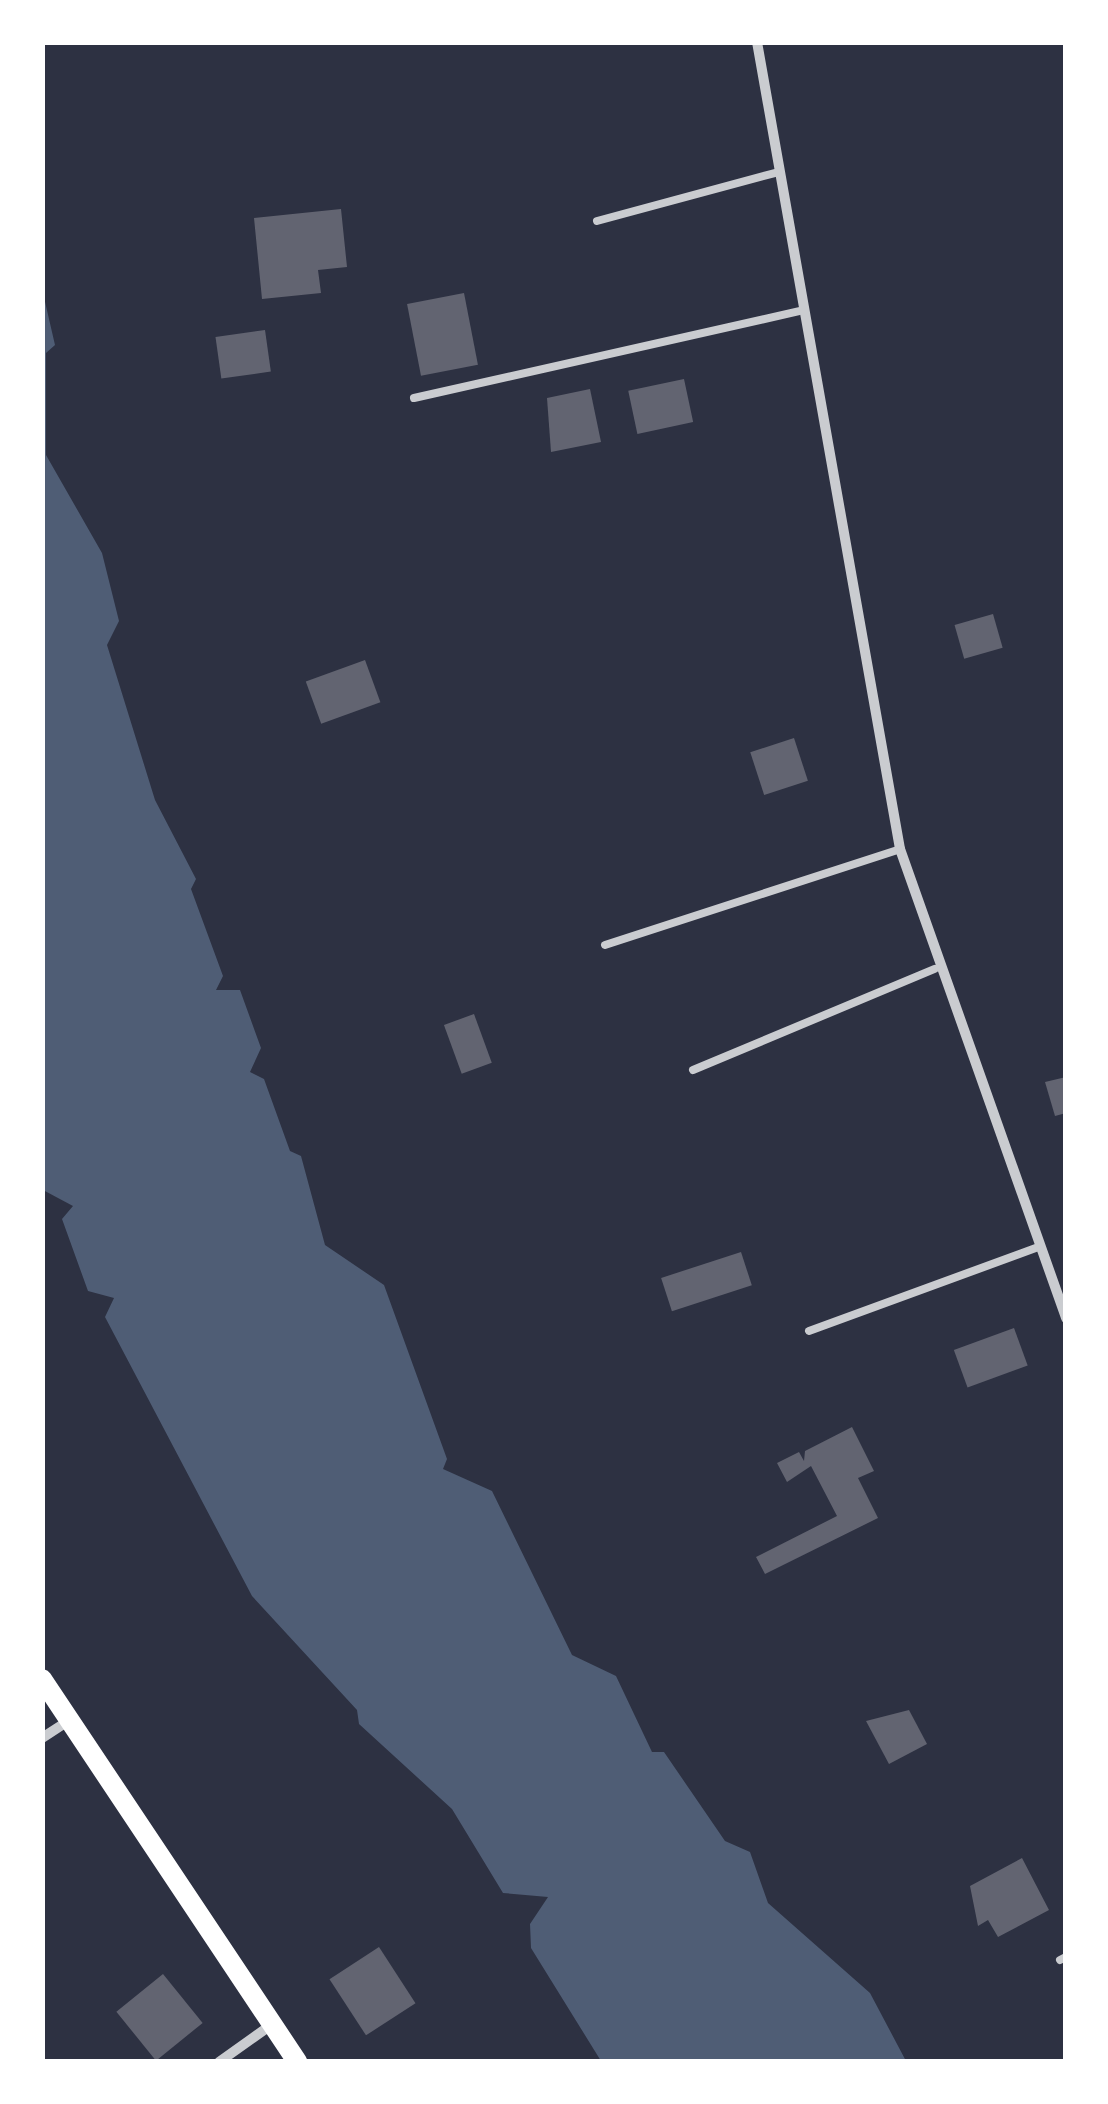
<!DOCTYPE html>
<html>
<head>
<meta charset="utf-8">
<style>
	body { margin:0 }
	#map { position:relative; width:1108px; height:2104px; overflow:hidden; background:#2d3142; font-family:Manrope,sans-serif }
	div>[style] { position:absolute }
	.water>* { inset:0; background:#4f5d75 }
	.building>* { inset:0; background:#626471; transform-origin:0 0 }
	.service>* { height:8px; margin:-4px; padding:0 4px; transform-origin:4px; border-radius:4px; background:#caccd0 }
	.minor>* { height:10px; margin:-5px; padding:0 5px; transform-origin:5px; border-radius:5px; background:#caccd0 }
	.secondary>* { height:20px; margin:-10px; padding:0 10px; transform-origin:10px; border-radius:10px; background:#fff }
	span { translate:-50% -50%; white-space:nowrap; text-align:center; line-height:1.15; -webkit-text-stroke:9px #fff; paint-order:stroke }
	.frame { position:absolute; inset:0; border:45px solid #fff; pointer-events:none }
</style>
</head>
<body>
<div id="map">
	<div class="water">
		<div style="clip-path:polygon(43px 293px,55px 345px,46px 353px,46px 455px,102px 553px,119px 621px,107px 645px,155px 800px,196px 879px,191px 889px,223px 976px,216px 990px,240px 990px,261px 1048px,250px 1072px,264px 1079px,290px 1151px,301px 1156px,325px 1245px,384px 1285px,447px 1459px,443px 1469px,492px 1491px,572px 1655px,616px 1676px,652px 1752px,664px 1752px,725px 1841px,750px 1852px,768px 1903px,870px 1993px,906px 2061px,601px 2061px,531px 1948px,530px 1924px,548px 1897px,503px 1893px,452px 1809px,359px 1724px,357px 1710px,252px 1596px,105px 1317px,114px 1298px,88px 1291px,62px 1219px,73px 1206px,43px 1190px)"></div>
	</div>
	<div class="building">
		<div style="clip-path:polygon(341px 209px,347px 267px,318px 270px,321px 293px,262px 299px,254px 218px)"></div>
		<div style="left:464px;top:293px;width:73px;height:58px;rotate:79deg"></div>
		<div style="left:265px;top:330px;width:42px;height:50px;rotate:82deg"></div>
		<div style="left:684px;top:379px;width:44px;height:57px;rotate:78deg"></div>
		<div style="clip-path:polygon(590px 389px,601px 442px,551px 452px,547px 398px)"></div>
		<div style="left:993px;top:614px;width:35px;height:40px;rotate:74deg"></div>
		<div style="left:365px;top:660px;width:45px;height:63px;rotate:70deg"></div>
		<div style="left:794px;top:738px;width:45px;height:46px;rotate:72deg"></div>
		<div style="left:474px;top:1014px;width:52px;height:32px;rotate:70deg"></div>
		<div style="clip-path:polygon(1066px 1077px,1066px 1113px,1055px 1116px,1045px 1082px)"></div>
		<div style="left:741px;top:1252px;width:35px;height:84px;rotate:72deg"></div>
		<div style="left:1014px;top:1328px;width:40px;height:64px;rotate:70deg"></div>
		<div style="clip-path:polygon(852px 1427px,874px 1471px,858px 1478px,878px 1518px,765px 1574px,756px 1557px,837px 1516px,811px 1466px,787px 1482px,777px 1463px,799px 1452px,804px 1461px,805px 1451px)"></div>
		<div style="clip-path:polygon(909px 1710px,927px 1744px,889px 1764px,866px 1721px)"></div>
		<div style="clip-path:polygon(1022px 1858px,1049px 1910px,998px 1937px,988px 1920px,978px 1926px,970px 1886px)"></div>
		<div style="left:379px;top:1947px;width:67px;height:59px;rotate:57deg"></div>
		<div style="left:163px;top:1974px;width:63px;height:60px;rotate:51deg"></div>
	</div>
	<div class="service">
		<div style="left:597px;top:221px;width:188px;rotate:-15.1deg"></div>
		<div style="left:414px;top:398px;width:397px;rotate:-12.7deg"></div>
		<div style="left:605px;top:945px;width:310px;rotate:-18deg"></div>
		<div style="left:693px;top:1070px;width:262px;rotate:-22.7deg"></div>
		<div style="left:809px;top:1331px;width:245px;rotate:-20.1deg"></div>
		<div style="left:1060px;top:1960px;width:7px;rotate:-27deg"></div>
	</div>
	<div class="minor">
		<div style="left:757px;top:42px;width:820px;rotate:79.95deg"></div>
		<div style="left:900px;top:849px;width:498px;rotate:70.5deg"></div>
		<div style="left:42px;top:1738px;width:30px;rotate:-33deg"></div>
		<div style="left:219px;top:2062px;width:64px;rotate:-35.4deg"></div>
	</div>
	<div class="secondary">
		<div style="left:42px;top:1679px;width:460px;rotate:56.3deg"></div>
	</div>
	<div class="frame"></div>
</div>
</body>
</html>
